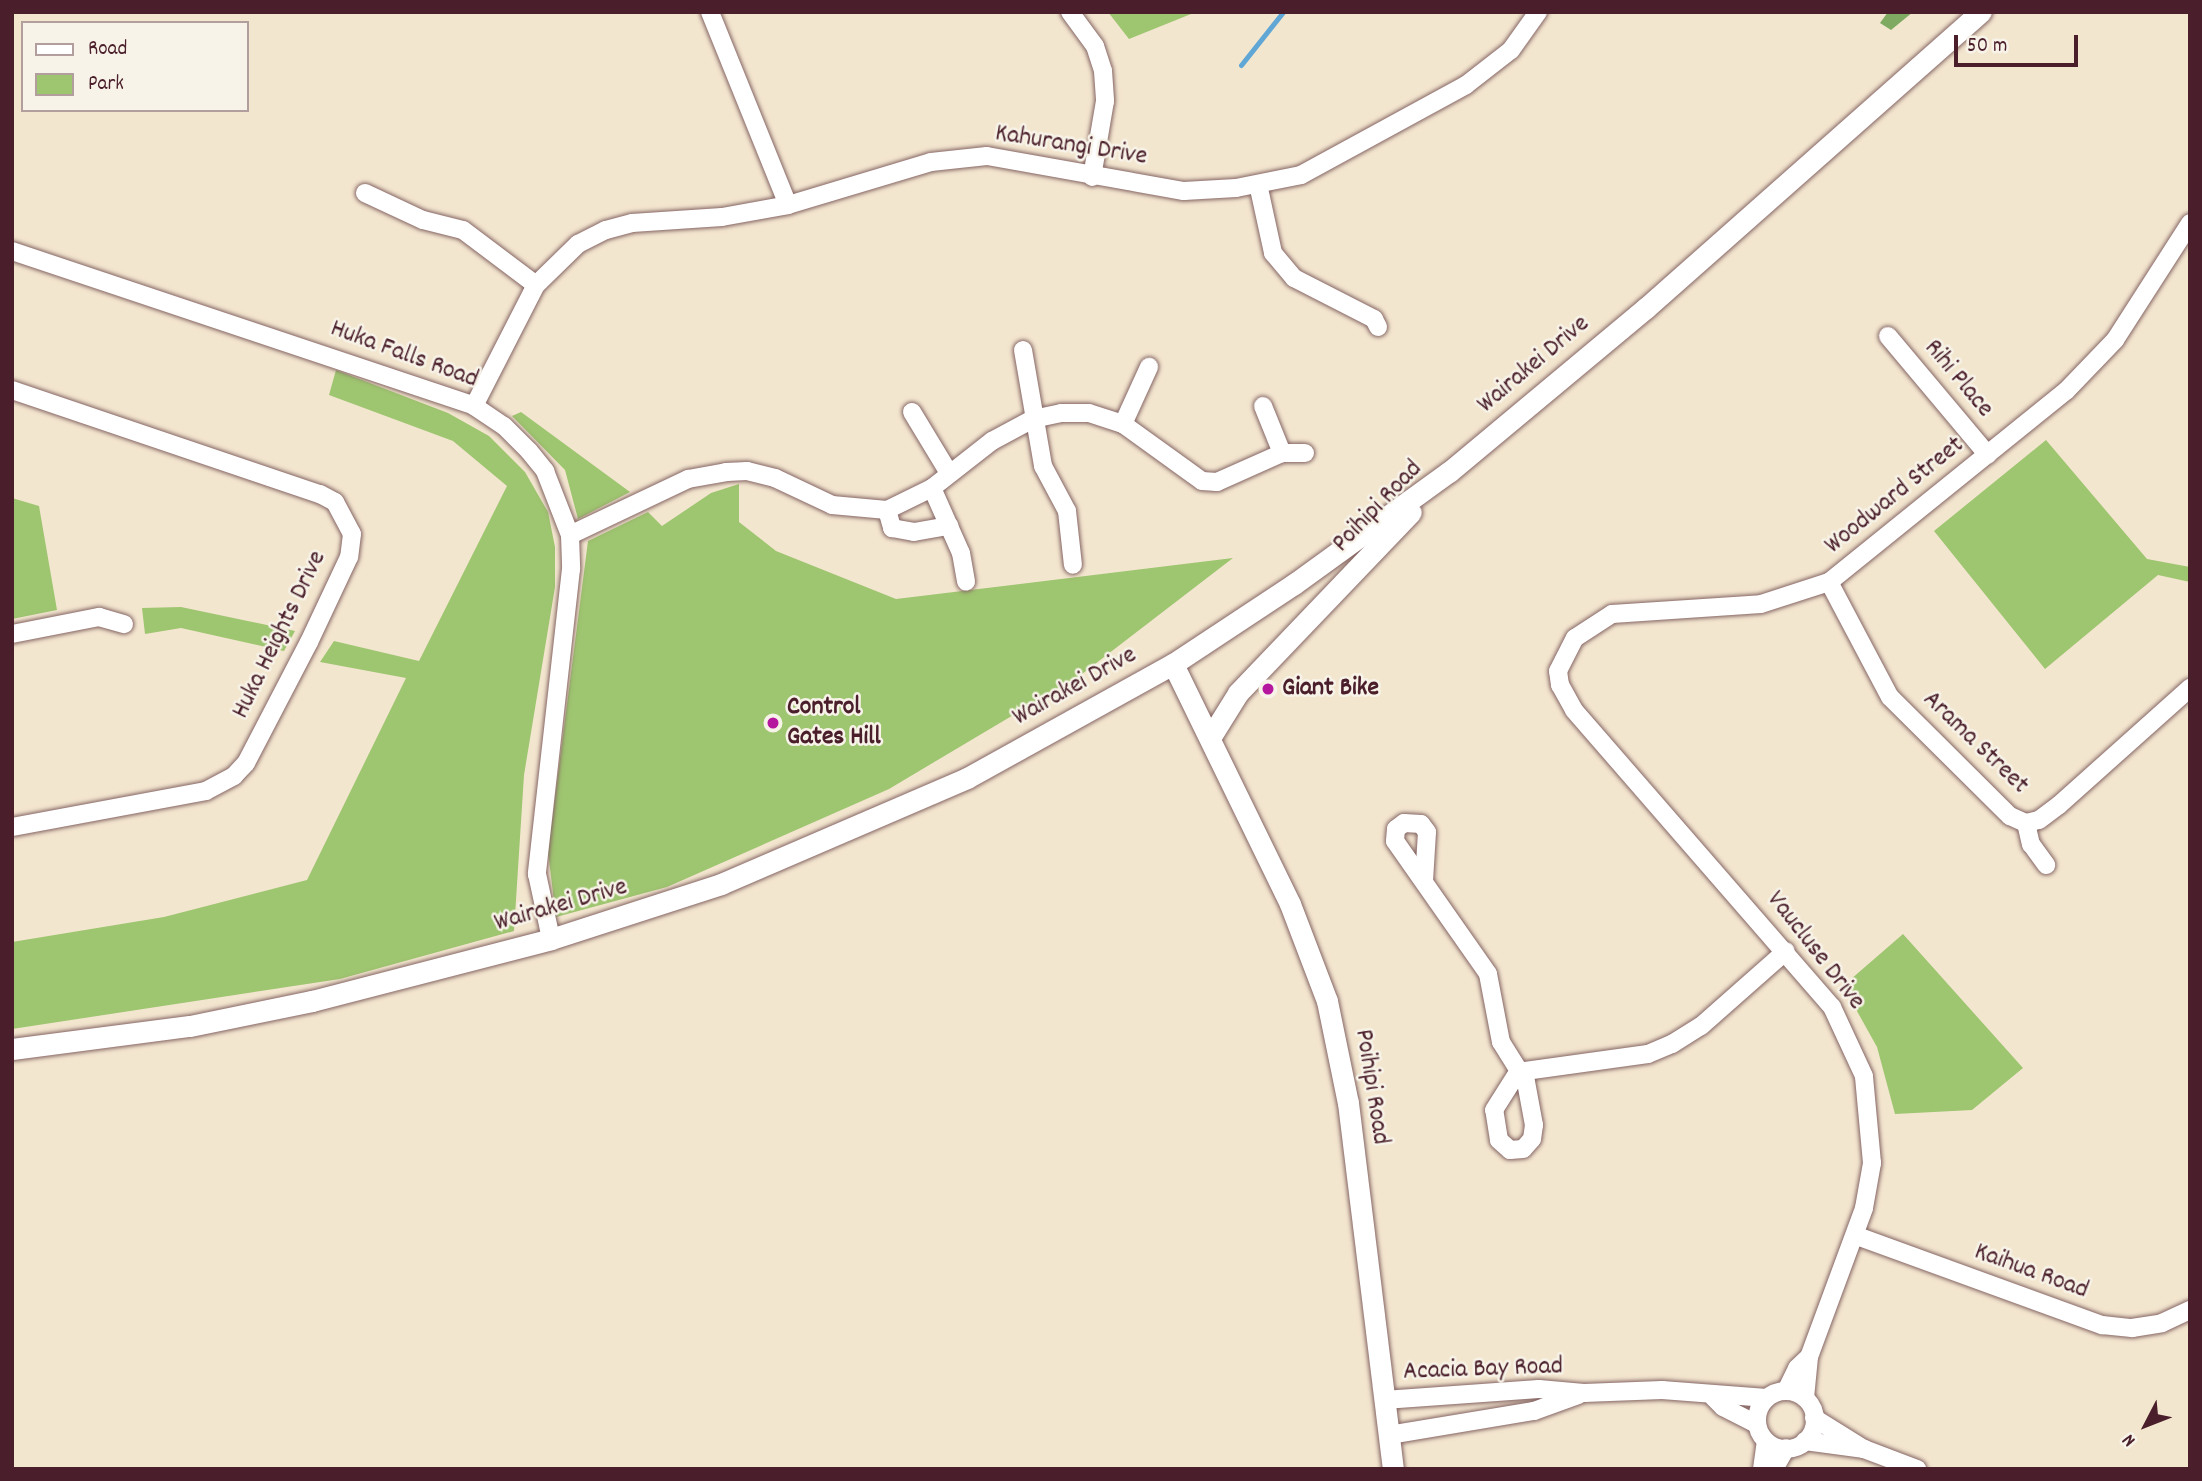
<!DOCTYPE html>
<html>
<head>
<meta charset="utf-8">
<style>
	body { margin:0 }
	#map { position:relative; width:2202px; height:1481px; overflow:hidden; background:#f3e6cf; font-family:Dekko,sans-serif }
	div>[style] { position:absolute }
	.green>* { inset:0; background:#9ec570 }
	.forest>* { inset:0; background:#7eaa62 }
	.stream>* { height:5px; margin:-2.5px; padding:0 2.5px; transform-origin:2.5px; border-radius:2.5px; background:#60a7d6 }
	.roads { filter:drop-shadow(0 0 2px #856564) drop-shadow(0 0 2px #856564) }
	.minor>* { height:18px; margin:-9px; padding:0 9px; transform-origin:9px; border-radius:9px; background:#fff }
	.minor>.ring { margin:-9px; padding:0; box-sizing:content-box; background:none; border:18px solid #fff; border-radius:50% }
	.major>* { height:21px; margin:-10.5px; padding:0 10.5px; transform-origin:10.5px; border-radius:10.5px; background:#fff }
	.dots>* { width:19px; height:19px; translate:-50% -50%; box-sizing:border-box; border:4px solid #f7f3e8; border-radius:50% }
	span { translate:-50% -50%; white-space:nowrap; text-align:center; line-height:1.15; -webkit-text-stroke:5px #f7f3e8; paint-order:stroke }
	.street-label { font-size:26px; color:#4a1f2b }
	.poi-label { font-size:26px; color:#4a1f2b; font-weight:700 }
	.left { translate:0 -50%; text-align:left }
	.frame { position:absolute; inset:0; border:14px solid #4a1f2b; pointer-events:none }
	.legend { position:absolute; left:21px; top:21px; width:228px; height:91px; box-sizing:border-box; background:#f7f3e8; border:2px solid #b29e9c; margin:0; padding:9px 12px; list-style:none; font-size:21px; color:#4a1f2b }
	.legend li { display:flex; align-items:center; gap:14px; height:35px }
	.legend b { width:35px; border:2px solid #b29e9c }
	.north { position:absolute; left:2111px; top:1390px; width:70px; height:70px; -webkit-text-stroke:5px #f7f3e8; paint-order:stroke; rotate:228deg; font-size:19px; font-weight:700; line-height:28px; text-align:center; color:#4a1f2b }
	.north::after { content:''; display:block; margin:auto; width:24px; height:32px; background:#4a1f2b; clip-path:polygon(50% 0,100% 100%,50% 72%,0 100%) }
	.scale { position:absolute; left:1954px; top:35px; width:124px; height:32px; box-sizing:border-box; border:4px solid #4a1f2b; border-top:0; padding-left:9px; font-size:21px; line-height:24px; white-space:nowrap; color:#4a1f2b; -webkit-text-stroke:5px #f7f3e8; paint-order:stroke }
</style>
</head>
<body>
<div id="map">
	<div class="green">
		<div style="clip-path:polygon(1108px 12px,1196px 12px,1129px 39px)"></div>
		<div style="clip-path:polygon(336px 370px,448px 413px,489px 436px,525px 472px,548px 512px,555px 547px,555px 587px,524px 775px,514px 931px,340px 979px,12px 1029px,12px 942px,164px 917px,307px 880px,406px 678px,320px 662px,334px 641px,419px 661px,507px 486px,453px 441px,329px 395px)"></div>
		<div style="clip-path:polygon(521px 412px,630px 492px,578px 519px,565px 470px,512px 416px)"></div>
		<div style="clip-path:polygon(2046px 440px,2147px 559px,2190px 567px,2190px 582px,2158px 575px,2045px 669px,1934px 531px)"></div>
		<div style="clip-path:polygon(739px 484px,739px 522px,776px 551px,896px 599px,1233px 558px,1082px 674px,889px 789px,667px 887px,556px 917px,548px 852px,588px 541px,648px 512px,662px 526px,711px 493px)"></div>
		<div style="clip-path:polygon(12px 498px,39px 506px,57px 610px,12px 619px)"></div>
		<div style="clip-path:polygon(181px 607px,295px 631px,284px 651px,181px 628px,145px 634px,142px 608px)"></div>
		<div style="clip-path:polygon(1903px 934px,2023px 1068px,1972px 1110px,1895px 1114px,1877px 1047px,1843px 986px)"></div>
	</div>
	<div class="forest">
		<div style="clip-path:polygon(1888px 12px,1913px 12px,1891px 30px,1880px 23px)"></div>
	</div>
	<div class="stream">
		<div style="left:1241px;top:65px;width:68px;rotate:-51.6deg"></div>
	</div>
	<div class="roads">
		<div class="minor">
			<div style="left:710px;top:12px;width:208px;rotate:68deg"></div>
			<div style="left:1070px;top:12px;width:42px;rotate:53.7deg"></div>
			<div style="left:1095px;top:46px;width:26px;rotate:72deg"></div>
			<div style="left:1103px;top:71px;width:30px;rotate:86deg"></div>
			<div style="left:1105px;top:101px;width:77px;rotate:99.7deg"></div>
			<div style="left:1258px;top:184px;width:71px;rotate:77.7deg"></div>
			<div style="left:1273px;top:253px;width:33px;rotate:50deg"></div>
			<div style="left:1294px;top:278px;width:90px;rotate:27.1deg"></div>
			<div style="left:1374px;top:319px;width:9px;rotate:63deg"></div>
			<div style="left:365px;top:193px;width:64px;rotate:25deg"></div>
			<div style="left:423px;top:220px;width:41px;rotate:14deg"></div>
			<div style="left:463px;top:230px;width:91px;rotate:37deg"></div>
			<div style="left:12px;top:251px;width:487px;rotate:18.5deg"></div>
			<div style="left:474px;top:406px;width:36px;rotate:34deg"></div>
			<div style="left:504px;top:426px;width:35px;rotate:45deg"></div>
			<div style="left:529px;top:451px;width:26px;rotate:51deg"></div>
			<div style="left:545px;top:471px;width:69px;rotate:68.7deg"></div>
			<div style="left:570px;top:535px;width:34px;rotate:88deg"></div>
			<div style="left:571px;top:569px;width:307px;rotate:96.4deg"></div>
			<div style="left:537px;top:874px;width:66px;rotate:77.8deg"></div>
			<div style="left:1888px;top:336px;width:155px;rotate:50deg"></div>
			<div style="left:1023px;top:350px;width:118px;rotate:80.2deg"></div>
			<div style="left:1043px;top:466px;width:51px;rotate:61.9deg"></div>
			<div style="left:1067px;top:511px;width:54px;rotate:83.7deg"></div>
			<div style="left:12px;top:390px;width:325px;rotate:18.7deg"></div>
			<div style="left:320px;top:494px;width:17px;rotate:28deg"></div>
			<div style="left:335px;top:502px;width:36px;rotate:62deg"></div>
			<div style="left:352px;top:534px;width:23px;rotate:97deg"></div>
			<div style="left:349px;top:557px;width:94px;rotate:115.2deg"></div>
			<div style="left:309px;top:642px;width:136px;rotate:117.5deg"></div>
			<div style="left:246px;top:763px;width:18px;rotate:133deg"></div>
			<div style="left:234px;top:776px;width:32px;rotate:152deg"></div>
			<div style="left:206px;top:791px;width:197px;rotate:169.5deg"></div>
			<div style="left:474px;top:406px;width:136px;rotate:-62.9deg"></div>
			<div style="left:536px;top:285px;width:59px;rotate:-44.3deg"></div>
			<div style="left:578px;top:244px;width:31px;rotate:-27deg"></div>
			<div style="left:606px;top:230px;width:27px;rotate:-15deg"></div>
			<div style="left:632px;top:223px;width:90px;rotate:-3.8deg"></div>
			<div style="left:722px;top:217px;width:67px;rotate:-10.3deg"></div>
			<div style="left:788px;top:205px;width:149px;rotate:-16.7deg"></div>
			<div style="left:931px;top:162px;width:56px;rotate:-6.1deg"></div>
			<div style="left:987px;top:156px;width:200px;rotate:10.1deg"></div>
			<div style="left:1184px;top:191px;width:52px;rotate:-3.3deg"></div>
			<div style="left:1236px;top:188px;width:66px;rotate:-11.3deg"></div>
			<div style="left:1301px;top:175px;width:188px;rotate:-28.6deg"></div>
			<div style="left:1466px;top:85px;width:57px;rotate:-37.9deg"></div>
			<div style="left:1511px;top:50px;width:47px;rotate:-54.6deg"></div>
			<div style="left:1263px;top:406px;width:51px;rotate:68deg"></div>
			<div style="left:912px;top:412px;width:71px;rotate:58.8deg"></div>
			<div style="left:1123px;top:424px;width:63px;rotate:-65.5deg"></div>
			<div style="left:932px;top:488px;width:71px;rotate:66deg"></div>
			<div style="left:961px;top:553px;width:29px;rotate:80deg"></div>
			<div style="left:887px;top:510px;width:19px;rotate:74deg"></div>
			<div style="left:892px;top:528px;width:22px;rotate:10deg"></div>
			<div style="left:914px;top:532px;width:36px;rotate:-10deg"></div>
			<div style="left:570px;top:535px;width:131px;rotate:-25.4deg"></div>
			<div style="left:688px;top:479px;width:39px;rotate:-10deg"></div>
			<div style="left:726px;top:472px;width:21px;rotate:-3deg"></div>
			<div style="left:747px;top:471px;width:29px;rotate:14deg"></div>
			<div style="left:775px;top:478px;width:63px;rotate:25.3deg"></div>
			<div style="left:832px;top:505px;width:55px;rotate:5.2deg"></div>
			<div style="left:887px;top:510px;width:50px;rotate:-26.1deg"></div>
			<div style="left:932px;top:488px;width:76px;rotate:-38.1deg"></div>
			<div style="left:992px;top:441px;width:47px;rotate:-28.2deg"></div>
			<div style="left:1033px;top:419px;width:29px;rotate:-12deg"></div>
			<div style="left:1061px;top:413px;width:28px"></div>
			<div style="left:1089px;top:413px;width:36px;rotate:18deg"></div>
			<div style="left:1123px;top:424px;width:97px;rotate:35.8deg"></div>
			<div style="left:1202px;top:481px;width:15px;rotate:4deg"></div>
			<div style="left:1217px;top:482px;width:71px;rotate:-24deg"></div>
			<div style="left:1282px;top:453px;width:23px"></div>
			<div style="left:1829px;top:582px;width:130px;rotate:62.1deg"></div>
			<div style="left:1890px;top:697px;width:169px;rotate:44.8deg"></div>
			<div style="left:2010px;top:816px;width:17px;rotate:24deg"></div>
			<div style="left:2026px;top:823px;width:13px;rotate:-13deg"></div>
			<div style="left:2039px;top:820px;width:25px;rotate:-37deg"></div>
			<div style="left:2059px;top:805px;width:176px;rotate:-41.8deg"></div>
			<div style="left:12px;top:634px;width:89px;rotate:-11.1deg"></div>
			<div style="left:99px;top:617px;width:26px;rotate:16deg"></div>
			<div style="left:2026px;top:823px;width:22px;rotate:77deg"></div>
			<div style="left:2031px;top:844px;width:26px;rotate:54deg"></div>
			<div style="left:1424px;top:881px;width:49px;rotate:-86.5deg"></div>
			<div style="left:1427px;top:832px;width:10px;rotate:-127deg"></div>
			<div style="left:1421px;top:824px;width:17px;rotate:-177deg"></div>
			<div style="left:1404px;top:823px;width:10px;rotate:143deg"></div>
			<div style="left:1396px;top:829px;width:12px;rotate:95deg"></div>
			<div style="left:1395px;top:841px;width:162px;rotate:55deg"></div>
			<div style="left:1488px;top:974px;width:69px;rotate:79.2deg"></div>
			<div style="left:1501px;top:1042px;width:47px;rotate:58deg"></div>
			<div style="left:1526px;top:1082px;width:44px;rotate:79.5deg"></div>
			<div style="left:1534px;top:1125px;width:14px;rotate:98deg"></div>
			<div style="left:1532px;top:1139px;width:13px;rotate:132deg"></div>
			<div style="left:1523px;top:1149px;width:13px;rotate:176deg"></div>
			<div style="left:1510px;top:1150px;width:15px;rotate:-138deg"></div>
			<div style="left:1499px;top:1140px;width:30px;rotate:-99deg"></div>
			<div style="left:1494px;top:1110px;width:45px;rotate:-57.7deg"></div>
			<div style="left:1518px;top:1072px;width:131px;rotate:-7.9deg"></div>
			<div style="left:1648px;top:1054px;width:26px;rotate:-23deg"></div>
			<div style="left:1672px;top:1044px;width:34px;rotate:-32deg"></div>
			<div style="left:1701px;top:1026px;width:113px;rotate:-41.4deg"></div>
			<div style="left:1857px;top:1236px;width:261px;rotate:20deg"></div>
			<div style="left:2102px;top:1325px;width:30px;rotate:6deg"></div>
			<div style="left:2132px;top:1328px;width:30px;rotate:-9deg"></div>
			<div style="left:2162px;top:1323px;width:31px;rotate:-25deg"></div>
			<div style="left:1786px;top:1391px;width:25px;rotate:-64deg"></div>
			<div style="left:1797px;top:1368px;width:16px;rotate:-43deg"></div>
			<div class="ring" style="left:1757px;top:1391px;width:40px;height:40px"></div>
			<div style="left:1713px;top:1397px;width:14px;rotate:45deg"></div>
			<div style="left:1723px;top:1407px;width:38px;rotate:27deg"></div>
			<div style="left:1805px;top:1398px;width:41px;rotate:-84.4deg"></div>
			<div style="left:1809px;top:1357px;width:159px;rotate:-69.7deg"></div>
			<div style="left:1864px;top:1208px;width:46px;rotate:-79.9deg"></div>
			<div style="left:1872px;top:1163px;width:87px;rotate:-95.3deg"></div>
			<div style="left:1864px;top:1076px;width:76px;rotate:-114.9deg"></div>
			<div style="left:1832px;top:1007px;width:393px;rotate:-131deg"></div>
			<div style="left:1574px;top:710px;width:29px;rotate:-119deg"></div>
			<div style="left:1560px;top:685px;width:14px;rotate:-98deg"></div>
			<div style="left:1558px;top:671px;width:37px;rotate:-63deg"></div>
			<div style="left:1575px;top:638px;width:44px;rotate:-33deg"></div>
			<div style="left:1612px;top:614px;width:149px;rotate:-3.8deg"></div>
			<div style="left:1761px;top:604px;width:71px;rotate:-17.9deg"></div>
			<div style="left:1829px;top:582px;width:304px;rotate:-38.9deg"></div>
			<div style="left:2066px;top:391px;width:71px;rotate:-46.1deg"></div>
			<div style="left:2115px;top:340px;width:139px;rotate:-57.3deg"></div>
			<div style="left:1384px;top:1400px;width:155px;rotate:-4.1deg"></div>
			<div style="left:1539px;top:1389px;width:45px;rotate:5.1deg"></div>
			<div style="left:1584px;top:1393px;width:78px;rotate:-2.2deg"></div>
			<div style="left:1662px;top:1390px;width:105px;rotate:4.4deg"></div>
			<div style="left:1814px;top:1418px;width:59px;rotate:31.8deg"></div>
			<div style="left:1864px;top:1449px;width:57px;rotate:20.7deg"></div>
			<div style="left:1389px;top:1435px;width:147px;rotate:-9.4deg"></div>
			<div style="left:1534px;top:1411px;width:47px;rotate:-20deg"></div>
			<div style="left:1805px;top:1441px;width:60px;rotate:7.7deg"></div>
			<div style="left:1762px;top:1469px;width:28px;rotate:-82deg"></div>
			<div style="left:1774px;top:1469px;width:24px;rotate:-60deg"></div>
		</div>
		<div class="major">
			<div style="left:1173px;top:664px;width:267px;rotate:64deg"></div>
			<div style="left:1290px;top:904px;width:104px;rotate:69.1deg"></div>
			<div style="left:1327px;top:1001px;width:104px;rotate:78.4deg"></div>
			<div style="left:1348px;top:1103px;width:369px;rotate:83deg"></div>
			<div style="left:1210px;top:738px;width:53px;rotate:-58.1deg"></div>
			<div style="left:1238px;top:693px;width:250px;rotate:-46.3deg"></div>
			<div style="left:12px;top:1049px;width:179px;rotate:-7.4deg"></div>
			<div style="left:190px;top:1026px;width:125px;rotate:-11.6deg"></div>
			<div style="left:312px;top:1001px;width:247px;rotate:-14.5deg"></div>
			<div style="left:551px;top:939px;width:179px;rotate:-17.9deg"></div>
			<div style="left:721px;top:884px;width:268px;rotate:-23.3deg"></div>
			<div style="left:967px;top:778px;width:235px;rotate:-29deg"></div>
			<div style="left:1173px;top:664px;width:145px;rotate:-33.5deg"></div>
			<div style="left:1294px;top:584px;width:191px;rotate:-35.9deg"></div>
			<div style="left:1449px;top:472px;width:256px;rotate:-39.8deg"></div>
			<div style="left:1646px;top:308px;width:447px;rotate:-41.5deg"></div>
		</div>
	</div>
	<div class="dots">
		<div style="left:1268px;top:689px;background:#b5179e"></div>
		<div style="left:773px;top:723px;background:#b5179e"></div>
	</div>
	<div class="street-label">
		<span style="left:1071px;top:146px;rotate:9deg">Kahurangi Drive</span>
		<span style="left:404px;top:355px;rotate:20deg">Huka Falls Road</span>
		<span style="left:1534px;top:365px;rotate:-40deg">Wairakei Drive</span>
		<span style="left:1958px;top:379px;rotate:50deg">Rihi Place</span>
		<span style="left:1895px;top:496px;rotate:-39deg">Woodward Street</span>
		<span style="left:1378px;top:507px;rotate:-46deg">Poihipi Road</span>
		<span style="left:280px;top:635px;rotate:-64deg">Huka Heights Drive</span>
		<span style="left:1075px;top:687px;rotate:-29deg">Wairakei Drive</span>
		<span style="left:1975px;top:743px;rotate:44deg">Arama Street</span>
		<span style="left:561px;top:906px;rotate:-16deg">Wairakei Drive</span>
		<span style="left:1815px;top:951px;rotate:52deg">Vaucluse Drive</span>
		<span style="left:1371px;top:1087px;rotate:81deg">Poihipi Road</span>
		<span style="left:2031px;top:1272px;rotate:20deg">Kaihua Road</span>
		<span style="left:1483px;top:1370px;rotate:-2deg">Acacia Bay Road</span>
	</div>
	<div class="poi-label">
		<span class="left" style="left:1282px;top:689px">Giant Bike</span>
		<span class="left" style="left:787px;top:723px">Control<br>Gates Hill</span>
	</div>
	<div class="frame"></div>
	<ul class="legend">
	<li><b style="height:9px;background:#fff"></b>Road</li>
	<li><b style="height:19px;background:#9ec570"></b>Park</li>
	</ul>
	<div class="north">N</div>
	<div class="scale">50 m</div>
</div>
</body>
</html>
